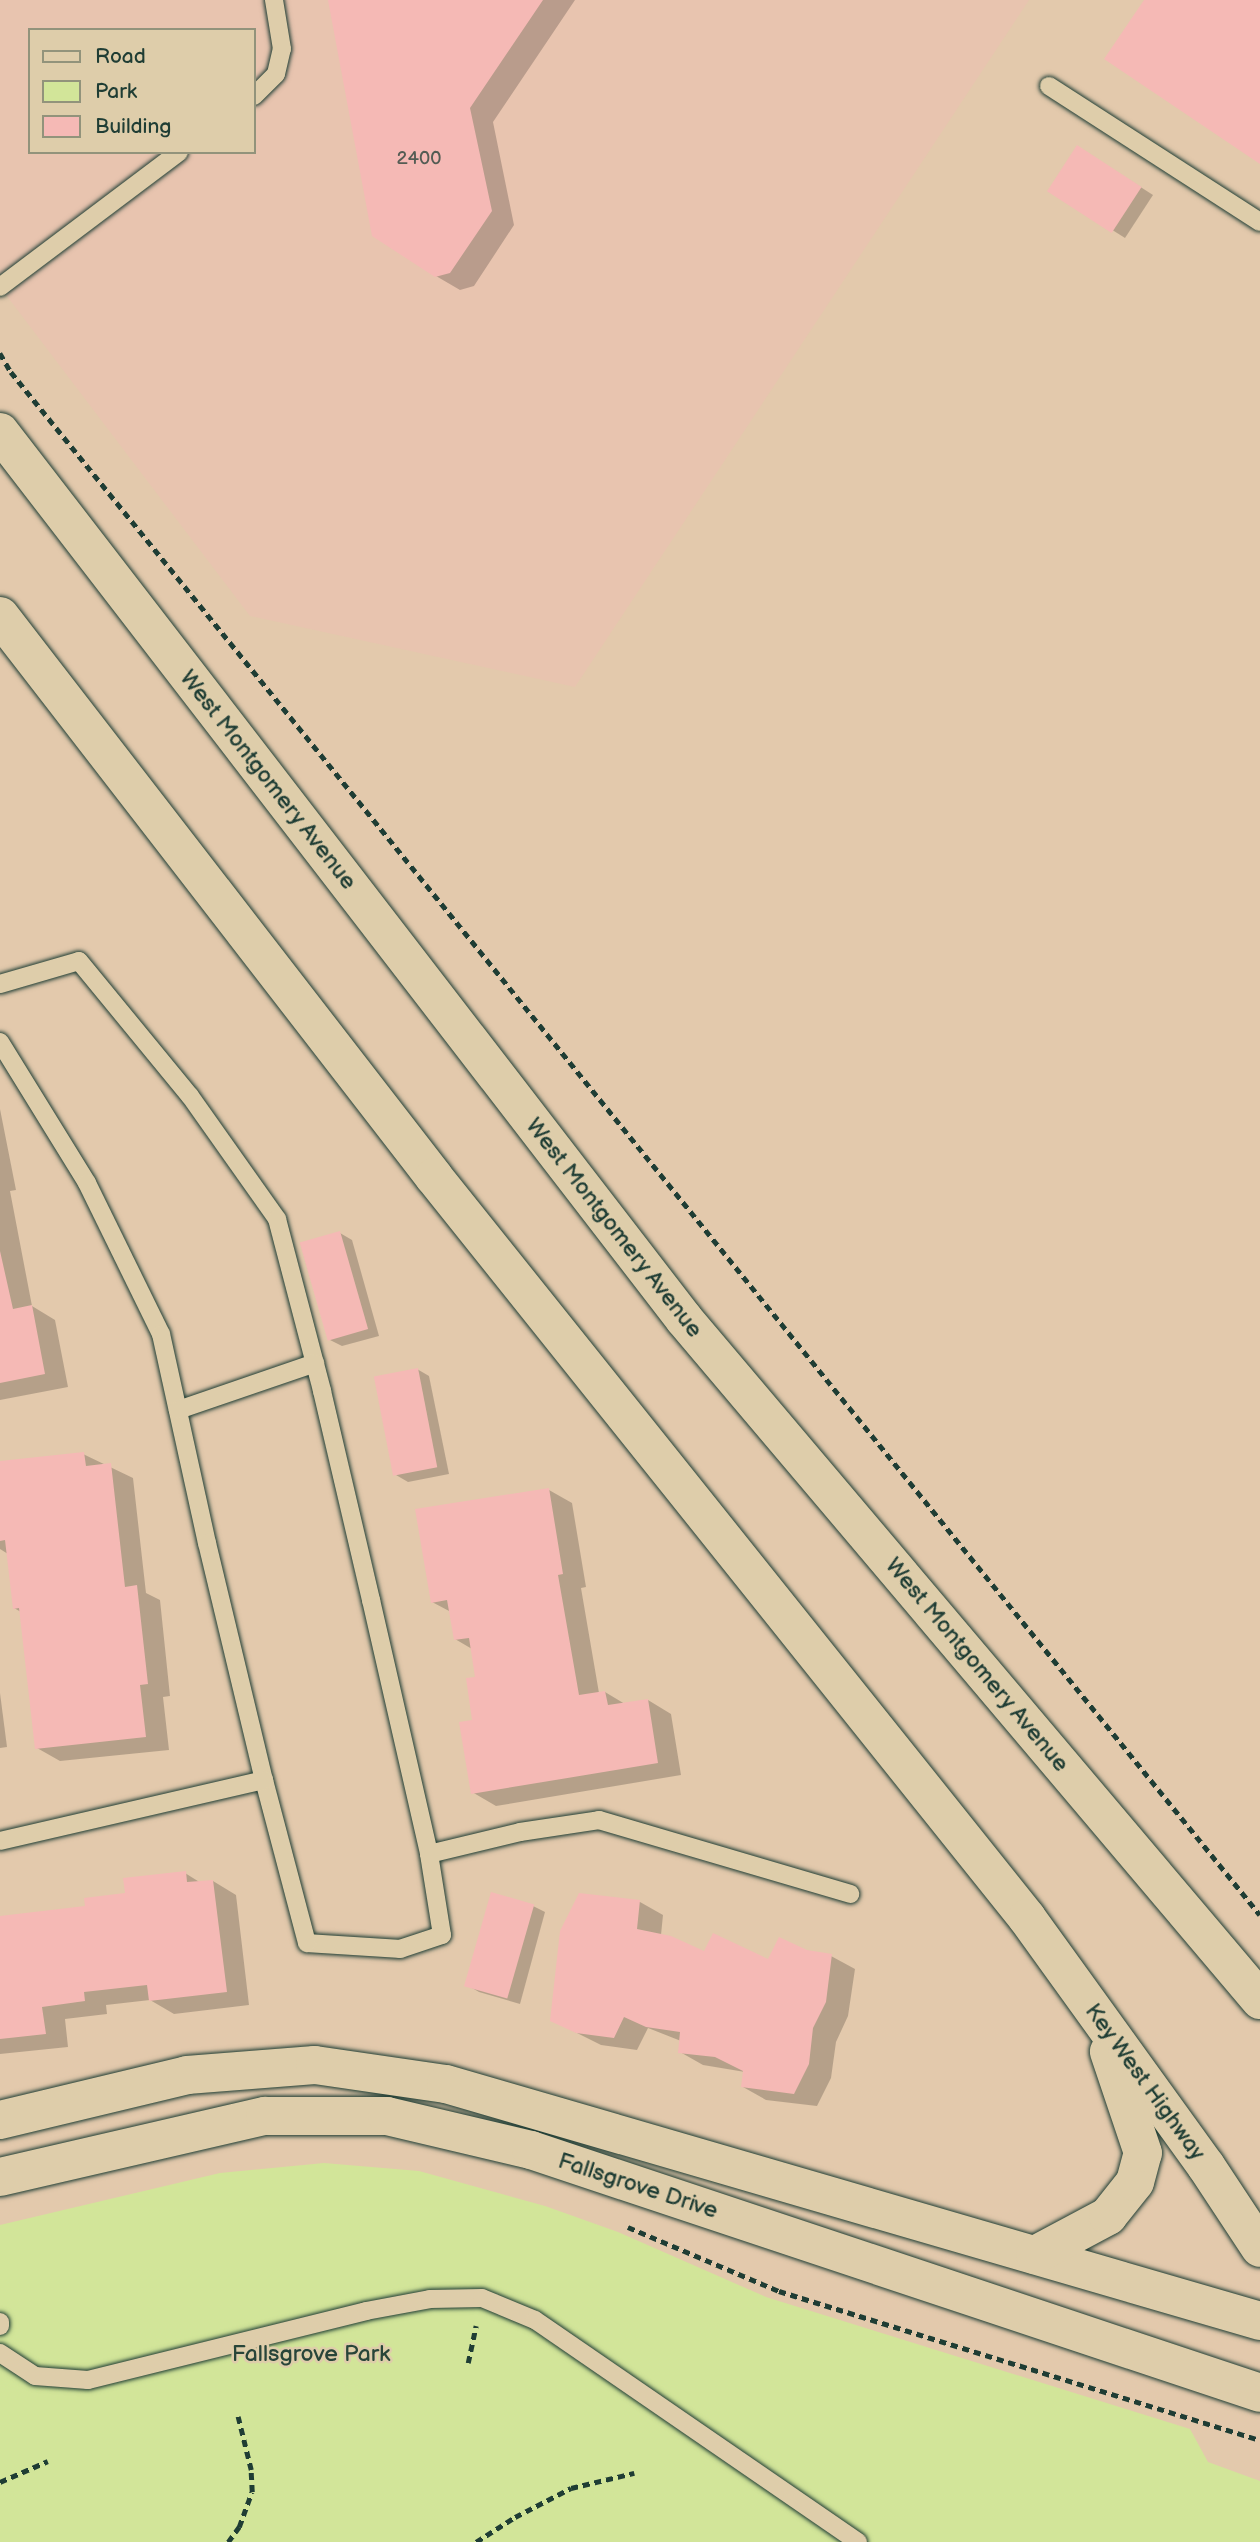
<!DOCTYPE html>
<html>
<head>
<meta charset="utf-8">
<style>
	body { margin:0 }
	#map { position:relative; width:1260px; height:2542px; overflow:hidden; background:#e3c9ac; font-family:"Balsamiq Sans",sans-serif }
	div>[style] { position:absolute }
	.built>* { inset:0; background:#e8c4af }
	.green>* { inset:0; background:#d2e599 }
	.shadow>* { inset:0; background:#0003 }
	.building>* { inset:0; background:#f5b9b5; transform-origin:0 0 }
	.path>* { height:4.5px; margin-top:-2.25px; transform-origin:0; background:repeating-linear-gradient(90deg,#1f3d34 0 7px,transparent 0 12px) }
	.roads { filter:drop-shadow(0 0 2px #1f3d34) drop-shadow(0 0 2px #1f3d34) }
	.lane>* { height:18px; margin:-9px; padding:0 9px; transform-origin:9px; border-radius:9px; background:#decdaa }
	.secondary>* { height:38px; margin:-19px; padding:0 19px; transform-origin:19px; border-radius:19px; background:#decdaa }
	.primary>* { height:38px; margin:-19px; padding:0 19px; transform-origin:19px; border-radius:19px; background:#decdaa }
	span { translate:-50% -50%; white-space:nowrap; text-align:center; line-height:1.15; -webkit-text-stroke:5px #decdaa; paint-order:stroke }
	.number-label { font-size:19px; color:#545c54 }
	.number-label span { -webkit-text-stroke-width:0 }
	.street-label { font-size:23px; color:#1f3d34 }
	.park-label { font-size:23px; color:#284539 }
	.legend { position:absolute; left:28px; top:28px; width:228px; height:126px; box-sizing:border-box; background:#decdaa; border:2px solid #92937b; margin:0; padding:9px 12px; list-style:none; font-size:21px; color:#1f3d34 }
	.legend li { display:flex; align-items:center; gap:14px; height:35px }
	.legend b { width:35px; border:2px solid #92937b }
</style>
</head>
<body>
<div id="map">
	<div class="built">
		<div style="clip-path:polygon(evenodd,0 0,1029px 0,575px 687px,250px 616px,0 287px,0 0,30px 30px,254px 30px,254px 152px,30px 152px,30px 30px)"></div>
	</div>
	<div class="green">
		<div style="clip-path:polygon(324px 2163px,419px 2171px,545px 2206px,618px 2232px,766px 2297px,1190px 2429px,1208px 2462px,1260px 2481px,1260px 2542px,0 2542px,0 2225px,220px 2173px)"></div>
	</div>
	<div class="shadow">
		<div style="clip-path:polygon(330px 0,575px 0,493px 122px,514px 225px,474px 286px,460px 290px,436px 276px)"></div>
		<div style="clip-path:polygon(1089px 154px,1153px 195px,1125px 238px,1049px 190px)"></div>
		<div style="clip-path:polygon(0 1109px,16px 1190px,10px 1191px,32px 1306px,55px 1320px,68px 1387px,0 1400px)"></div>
		<div style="clip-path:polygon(340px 1233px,352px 1240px,379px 1336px,342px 1346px,330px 1340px)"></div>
		<div style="clip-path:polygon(417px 1369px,429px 1376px,449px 1474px,408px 1482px,396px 1475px)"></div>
		<div style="clip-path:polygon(83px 1454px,133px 1478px,146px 1593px,160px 1600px,170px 1696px,163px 1697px,169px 1750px,60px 1761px,37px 1748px,21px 1612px,14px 1608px,8px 1554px,0 1549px,0 1463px)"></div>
		<div style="clip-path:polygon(549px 1490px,572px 1503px,586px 1587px,581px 1588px,599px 1693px,605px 1692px,625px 1704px,648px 1700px,671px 1714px,681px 1775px,496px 1806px,472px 1792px,477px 1678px,472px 1649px,455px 1639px,451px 1612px,432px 1602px)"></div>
		<div style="clip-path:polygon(0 1693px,7px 1747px,0 1748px)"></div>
		<div style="clip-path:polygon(185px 1873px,201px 1883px,213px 1881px,236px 1895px,249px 2005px,174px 2014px,150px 2000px,106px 2005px,107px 2014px,65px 2019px,68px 2047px,0 2054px,0 1917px,87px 1907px)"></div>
		<div style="clip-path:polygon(580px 1895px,640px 1902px,663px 1915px,661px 1935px,704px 1953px,769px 1961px,807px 1952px,831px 1956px,855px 1969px,848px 2016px,836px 2042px,831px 2078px,817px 2106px,766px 2100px,743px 2087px,745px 2072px,703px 2065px,680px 2052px,681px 2041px,648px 2028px,637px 2050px,601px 2045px,551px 2020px)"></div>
		<div style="clip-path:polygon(533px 1906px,545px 1912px,520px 2004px,479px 1992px,467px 1985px)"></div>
	</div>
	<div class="building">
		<div style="clip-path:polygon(328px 0,543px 0,470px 108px,492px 211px,450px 273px,435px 277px,372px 236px)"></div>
		<div style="clip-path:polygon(1144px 0,1260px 0,1260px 164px,1104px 59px)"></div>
		<div style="left:1077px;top:145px;width:77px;height:55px;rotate:33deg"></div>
		<div style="left:340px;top:1231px;width:102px;height:42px;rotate:74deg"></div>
		<div style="clip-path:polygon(0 1251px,13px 1309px,32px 1305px,45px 1374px,0 1383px)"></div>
		<div style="left:418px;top:1368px;width:101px;height:45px;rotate:79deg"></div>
		<div style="clip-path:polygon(84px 1452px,86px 1466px,111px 1463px,125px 1587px,137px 1585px,148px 1684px,140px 1685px,146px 1737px,35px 1749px,19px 1608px,13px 1609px,5px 1540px,0 1541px,0 1461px)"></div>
		<div style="clip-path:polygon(549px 1488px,563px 1574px,558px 1575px,579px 1695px,605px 1691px,608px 1705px,648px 1699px,658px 1763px,471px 1794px,459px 1722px,472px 1720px,466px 1678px,475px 1677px,469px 1638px,454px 1640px,447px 1600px,431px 1603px,415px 1509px)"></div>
		<div style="clip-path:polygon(186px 1871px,187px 1882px,213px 1880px,227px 1992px,149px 2001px,147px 1985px,84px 1992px,85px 2001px,42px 2007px,46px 2034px,0 2039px,0 1916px,85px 1906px,84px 1898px,125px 1893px,123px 1878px)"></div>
		<div style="left:491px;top:1892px;width:45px;height:98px;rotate:16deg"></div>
		<div style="clip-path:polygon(579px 1893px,640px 1900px,637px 1929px,671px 1936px,704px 1951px,713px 1933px,768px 1959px,779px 1937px,807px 1950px,832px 1954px,826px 2002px,813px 2028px,809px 2064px,794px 2094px,741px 2087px,743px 2071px,715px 2057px,678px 2053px,680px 2032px,646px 2027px,624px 2017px,614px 2038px,576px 2033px,550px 2021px,560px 1931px)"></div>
	</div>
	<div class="path">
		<div style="left:0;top:353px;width:22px;rotate:60deg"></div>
		<div style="left:11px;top:372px;width:1985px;rotate:51.01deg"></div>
		<div style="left:628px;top:2227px;width:164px;rotate:23deg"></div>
		<div style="left:779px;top:2291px;width:504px;rotate:17.21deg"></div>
		<div style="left:468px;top:2363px;width:38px;rotate:-78deg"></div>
		<div style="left:0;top:2482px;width:52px;rotate:-23.6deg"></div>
		<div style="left:228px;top:2542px;width:19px;rotate:-54deg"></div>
		<div style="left:239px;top:2527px;width:37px;rotate:-70deg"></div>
		<div style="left:252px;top:2492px;width:22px;rotate:-93deg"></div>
		<div style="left:251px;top:2470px;width:55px;rotate:-103.8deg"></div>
		<div style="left:476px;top:2542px;width:46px;rotate:-32.7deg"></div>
		<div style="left:515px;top:2517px;width:63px;rotate:-27.4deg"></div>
		<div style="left:571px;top:2488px;width:65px;rotate:-13.4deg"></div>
	</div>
	<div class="roads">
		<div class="lane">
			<div style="left:1049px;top:86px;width:251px;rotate:32.8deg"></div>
			<div style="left:254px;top:96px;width:31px;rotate:-45deg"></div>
			<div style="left:276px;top:74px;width:26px;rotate:-77deg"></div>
			<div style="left:282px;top:49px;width:50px;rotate:-99.3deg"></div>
			<div style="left:0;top:287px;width:224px;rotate:-37deg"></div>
			<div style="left:0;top:984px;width:82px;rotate:-16.2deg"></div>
			<div style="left:79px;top:961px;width:175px;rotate:50.6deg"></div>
			<div style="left:190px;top:1096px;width:151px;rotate:54.7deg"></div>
			<div style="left:277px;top:1219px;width:178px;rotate:75.3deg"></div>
			<div style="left:322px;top:1391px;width:215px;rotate:76.8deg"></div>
			<div style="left:371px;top:1600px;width:261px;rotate:77.1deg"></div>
			<div style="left:429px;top:1854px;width:82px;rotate:80.9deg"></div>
			<div style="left:442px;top:1935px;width:44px;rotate:161.6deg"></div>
			<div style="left:400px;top:1949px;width:93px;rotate:-176.3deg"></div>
			<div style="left:307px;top:1943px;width:169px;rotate:-104.8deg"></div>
			<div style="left:0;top:1042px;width:166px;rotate:58.3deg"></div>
			<div style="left:87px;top:1183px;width:168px;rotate:63.9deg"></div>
			<div style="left:161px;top:1334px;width:214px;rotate:77.6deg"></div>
			<div style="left:207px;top:1543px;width:244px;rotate:76.5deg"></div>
			<div style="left:264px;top:1780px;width:271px;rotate:167deg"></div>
			<div style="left:178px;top:1410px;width:145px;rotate:-18.9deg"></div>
			<div style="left:429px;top:1854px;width:94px;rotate:-13.6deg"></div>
			<div style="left:520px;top:1832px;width:80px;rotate:-8.6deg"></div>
			<div style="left:599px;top:1820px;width:262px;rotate:16.4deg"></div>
			<div style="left:0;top:2322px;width:4px;rotate:90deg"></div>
			<div style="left:0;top:2353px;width:42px;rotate:33.3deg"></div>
			<div style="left:35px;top:2376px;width:53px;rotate:4.3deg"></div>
			<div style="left:88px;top:2380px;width:286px;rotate:-13.9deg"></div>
			<div style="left:366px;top:2311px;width:65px;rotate:-10.6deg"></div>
			<div style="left:430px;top:2299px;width:52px;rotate:-1.1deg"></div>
			<div style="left:482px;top:2298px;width:57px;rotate:22.5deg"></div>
			<div style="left:535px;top:2320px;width:392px;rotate:34.5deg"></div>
		</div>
		<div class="secondary">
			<div style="left:0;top:2120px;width:192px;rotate:-13.5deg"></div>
			<div style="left:187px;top:2075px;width:128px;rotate:-4.5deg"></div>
			<div style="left:315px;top:2065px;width:132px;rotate:8.3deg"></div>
			<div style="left:446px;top:2084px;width:848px;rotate:16.23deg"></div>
			<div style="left:0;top:2177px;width:272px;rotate:-13deg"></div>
			<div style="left:265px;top:2116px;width:122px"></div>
			<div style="left:387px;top:2116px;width:148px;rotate:13.3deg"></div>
			<div style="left:531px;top:2150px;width:768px;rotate:18.43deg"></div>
		</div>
		<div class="primary">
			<div style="left:0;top:432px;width:1120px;rotate:52.36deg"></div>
			<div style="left:684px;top:1319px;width:892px;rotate:49.77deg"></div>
			<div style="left:0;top:616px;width:709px;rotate:52.27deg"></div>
			<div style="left:434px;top:1177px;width:949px;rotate:51.33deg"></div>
			<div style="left:1027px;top:1918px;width:306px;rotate:54.2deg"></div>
			<div style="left:1206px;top:2166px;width:98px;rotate:56.6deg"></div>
			<div style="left:1035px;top:2255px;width:83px;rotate:-28.1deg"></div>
			<div style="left:1108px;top:2216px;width:43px;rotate:-51.5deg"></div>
			<div style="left:1135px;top:2182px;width:30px;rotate:-75deg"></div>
			<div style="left:1143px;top:2153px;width:107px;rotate:-108.6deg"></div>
		</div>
	</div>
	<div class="number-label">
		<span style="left:419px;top:159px">2400</span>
	</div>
	<div class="street-label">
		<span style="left:268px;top:780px;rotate:52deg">West Montgomery Avenue</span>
		<span style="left:614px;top:1228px;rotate:52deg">West Montgomery Avenue</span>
		<span style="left:977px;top:1665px;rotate:50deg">West Montgomery Avenue</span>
		<span style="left:1145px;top:2082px;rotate:54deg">Key West Highway</span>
		<span style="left:638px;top:2186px;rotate:18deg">Fallsgrove Drive</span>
	</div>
	<div class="park-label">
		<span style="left:311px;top:2354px">Fallsgrove Park</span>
	</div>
	<ul class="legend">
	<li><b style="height:9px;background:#decdaa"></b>Road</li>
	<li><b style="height:19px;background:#d2e599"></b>Park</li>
	<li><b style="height:19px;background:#f5b9b5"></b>Building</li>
	</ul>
</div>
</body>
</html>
